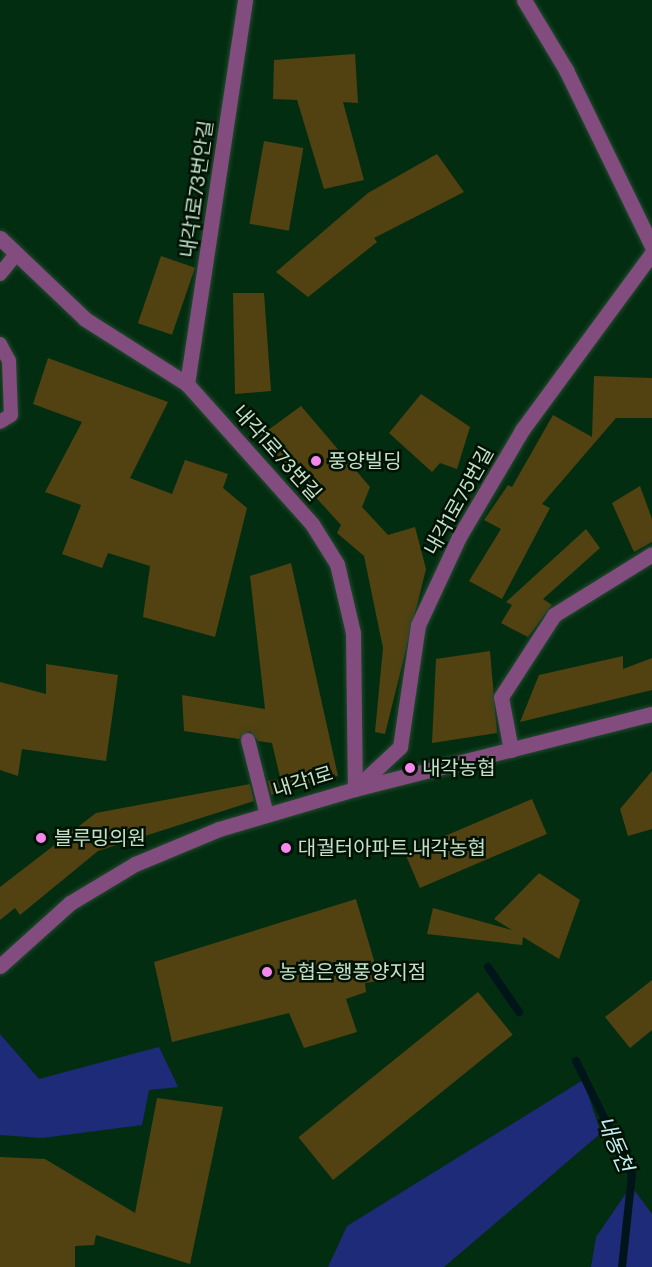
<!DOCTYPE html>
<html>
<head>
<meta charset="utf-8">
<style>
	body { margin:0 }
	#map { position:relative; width:652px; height:1267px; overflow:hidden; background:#032d11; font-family:"DM Sans","Noto Sans KR",sans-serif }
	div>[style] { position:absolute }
	.green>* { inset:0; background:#1e2b78 }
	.stream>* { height:8px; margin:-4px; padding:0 4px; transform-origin:4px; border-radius:4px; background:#001519 }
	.building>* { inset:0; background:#524212; transform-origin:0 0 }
	.roads { filter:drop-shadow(0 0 2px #224a2e) drop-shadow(0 0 2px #224a2e) }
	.service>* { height:14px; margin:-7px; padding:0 7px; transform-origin:7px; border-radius:7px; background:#834c7e }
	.minor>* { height:15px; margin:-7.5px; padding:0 7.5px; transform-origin:7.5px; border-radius:7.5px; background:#834c7e }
	.dots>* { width:16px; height:16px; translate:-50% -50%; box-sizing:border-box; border:3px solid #011204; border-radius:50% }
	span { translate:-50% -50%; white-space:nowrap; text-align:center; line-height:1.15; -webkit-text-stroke:5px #011204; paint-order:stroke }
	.street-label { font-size:20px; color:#c5e0c9 }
	.poi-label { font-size:20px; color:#c5e0c9 }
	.left { translate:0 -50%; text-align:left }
	.water-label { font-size:21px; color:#c6ebf1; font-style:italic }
</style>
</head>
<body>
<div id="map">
	<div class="green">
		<div style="clip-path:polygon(0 1034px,39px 1079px,159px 1047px,178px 1087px,149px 1090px,142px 1125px,42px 1138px,0 1135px)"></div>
		<div style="clip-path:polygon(583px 1080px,601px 1133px,444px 1267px,328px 1267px,347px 1226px)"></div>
		<div style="clip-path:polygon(631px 1186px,652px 1214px,652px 1267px,591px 1267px,596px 1237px)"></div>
	</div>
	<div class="stream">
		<div style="left:488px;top:967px;width:55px;rotate:55.4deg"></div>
		<div style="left:576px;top:1061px;width:126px;rotate:63.6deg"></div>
		<div style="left:632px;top:1174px;width:94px;rotate:96.1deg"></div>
	</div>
	<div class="building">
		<div style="clip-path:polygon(355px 54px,358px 103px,343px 102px,364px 180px,324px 189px,297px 100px,273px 99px,274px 60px)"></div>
		<div style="left:264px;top:141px;width:40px;height:84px;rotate:10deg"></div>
		<div style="clip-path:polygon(437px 154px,464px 192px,374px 238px,377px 242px,308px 297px,276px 272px,368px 193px)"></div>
		<div style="left:161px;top:256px;width:36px;height:71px;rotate:19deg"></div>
		<div style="clip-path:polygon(233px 293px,264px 293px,271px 391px,235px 394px)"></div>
		<div style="clip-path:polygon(48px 358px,168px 402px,130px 478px,172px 494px,185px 460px,228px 474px,223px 488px,247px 508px,215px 637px,143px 617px,150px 566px,108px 553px,102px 568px,62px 554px,81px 505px,45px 492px,82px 422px,33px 404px)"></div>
		<div style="clip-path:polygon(594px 376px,652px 378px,652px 418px,616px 418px,542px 504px,550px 508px,502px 599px,469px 581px,501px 529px,484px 520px,508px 485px,512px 487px,553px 415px,592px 437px)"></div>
		<div style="clip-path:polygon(421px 394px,470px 427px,457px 469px,440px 463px,432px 472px,389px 433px)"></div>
		<div style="clip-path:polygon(301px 406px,370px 487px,362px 507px,388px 535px,415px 527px,426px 569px,385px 734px,375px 732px,383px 648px,364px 556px,337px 533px,341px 525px,260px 436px)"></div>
		<div style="clip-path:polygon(640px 486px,652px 519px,652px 542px,634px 552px,612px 503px)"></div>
		<div style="clip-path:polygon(586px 529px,600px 548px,543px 599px,552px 605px,528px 637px,501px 623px,512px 605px,506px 602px)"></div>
		<div style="clip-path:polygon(291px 563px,338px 776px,283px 790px,272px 743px,258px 741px,250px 731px,239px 739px,184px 731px,182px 695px,265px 709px,250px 576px)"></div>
		<div style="clip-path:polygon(490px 651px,497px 733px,432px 743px,436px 659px)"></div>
		<div style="clip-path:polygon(623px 656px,623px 669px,652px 658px,652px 690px,520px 722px,539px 675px)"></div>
		<div style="clip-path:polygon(46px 664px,118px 675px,106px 761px,22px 749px,18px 776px,0 770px,0 682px,46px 694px)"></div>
		<div style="clip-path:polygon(652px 771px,652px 829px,628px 836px,620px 809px)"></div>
		<div style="clip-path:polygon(277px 779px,281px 792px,271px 795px,268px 781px)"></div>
		<div style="clip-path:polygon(250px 784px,254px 801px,98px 851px,20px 915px,15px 908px,0 920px,0 887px,96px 813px)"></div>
		<div style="left:532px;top:799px;width:38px;height:138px;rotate:67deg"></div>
		<div style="clip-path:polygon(539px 873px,580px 900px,559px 959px,523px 937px,522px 945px,427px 934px,433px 908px,512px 930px,494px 919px)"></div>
		<div style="clip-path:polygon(356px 899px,380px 981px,365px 983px,366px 992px,346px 999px,357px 1032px,304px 1048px,289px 1013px,172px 1042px,154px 962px)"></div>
		<div style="clip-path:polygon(652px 980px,652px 1030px,630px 1048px,605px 1017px)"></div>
		<div style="left:478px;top:992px;width:55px;height:231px;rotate:51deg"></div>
		<div style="clip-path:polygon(157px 1098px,223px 1107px,190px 1264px,96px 1235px,94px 1245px,75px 1246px,75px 1267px,0 1267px,0 1157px,45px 1159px,135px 1213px)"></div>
	</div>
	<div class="roads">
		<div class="service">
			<div style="left:0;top:274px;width:26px;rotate:-51deg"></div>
			<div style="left:0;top:344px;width:19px;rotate:62deg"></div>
			<div style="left:9px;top:361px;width:54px;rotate:87.9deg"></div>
			<div style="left:11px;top:415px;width:13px;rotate:148deg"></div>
			<div style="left:248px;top:740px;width:77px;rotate:75.8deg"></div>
		</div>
		<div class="minor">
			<div style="left:524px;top:0;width:82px;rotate:59deg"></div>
			<div style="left:566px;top:70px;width:196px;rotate:64deg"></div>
			<div style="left:0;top:238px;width:117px;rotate:43.6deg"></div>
			<div style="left:85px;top:319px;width:121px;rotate:32.5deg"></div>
			<div style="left:187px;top:384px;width:188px;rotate:48.2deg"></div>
			<div style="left:312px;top:524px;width:47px;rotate:58deg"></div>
			<div style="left:337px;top:564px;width:71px;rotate:76.9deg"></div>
			<div style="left:353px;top:633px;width:156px;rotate:89.3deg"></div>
			<div style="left:187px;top:384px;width:388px;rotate:-81.4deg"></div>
			<div style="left:511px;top:750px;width:54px;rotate:-100.7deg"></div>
			<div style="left:501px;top:697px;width:98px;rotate:-57.1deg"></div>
			<div style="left:554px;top:615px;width:115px;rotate:-31.9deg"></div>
			<div style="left:357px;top:787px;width:59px;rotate:-42.9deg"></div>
			<div style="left:400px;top:747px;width:123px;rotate:-81.6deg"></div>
			<div style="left:418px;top:625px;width:97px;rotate:-65deg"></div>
			<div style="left:459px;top:537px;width:124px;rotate:-59.5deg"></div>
			<div style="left:522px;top:430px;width:220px;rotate:-53.7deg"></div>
			<div style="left:0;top:966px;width:94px;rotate:-42deg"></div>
			<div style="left:70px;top:903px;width:76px;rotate:-31deg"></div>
			<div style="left:135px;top:864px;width:91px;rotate:-22.6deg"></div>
			<div style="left:219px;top:829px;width:142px;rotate:-16.4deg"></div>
			<div style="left:355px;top:789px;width:306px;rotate:-14.2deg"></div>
		</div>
	</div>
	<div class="dots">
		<div style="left:316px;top:461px;background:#f688ed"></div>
		<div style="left:410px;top:768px;background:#f688ed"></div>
		<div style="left:41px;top:838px;background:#f688ed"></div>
		<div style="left:286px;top:848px;background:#f688ed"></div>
		<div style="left:267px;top:972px;background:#f688ed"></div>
	</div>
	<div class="street-label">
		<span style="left:197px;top:189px;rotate:-82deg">내각1로73번안길</span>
		<span style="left:277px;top:453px;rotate:48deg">내각1로73번길</span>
		<span style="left:459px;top:501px;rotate:-61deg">내각1로75번길</span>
		<span style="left:303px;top:782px;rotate:-17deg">내각1로</span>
	</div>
	<div class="poi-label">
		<span class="left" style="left:328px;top:461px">풍양빌딩</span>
		<span class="left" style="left:422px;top:768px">내각농협</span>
		<span class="left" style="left:54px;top:838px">블루밍의원</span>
		<span class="left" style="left:298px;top:848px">대궐터아파트.내각농협</span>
		<span class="left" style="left:279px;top:972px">농협은행풍양지점</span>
	</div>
	<div class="water-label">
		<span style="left:615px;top:1144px;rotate:66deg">내동천</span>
	</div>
</div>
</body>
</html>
